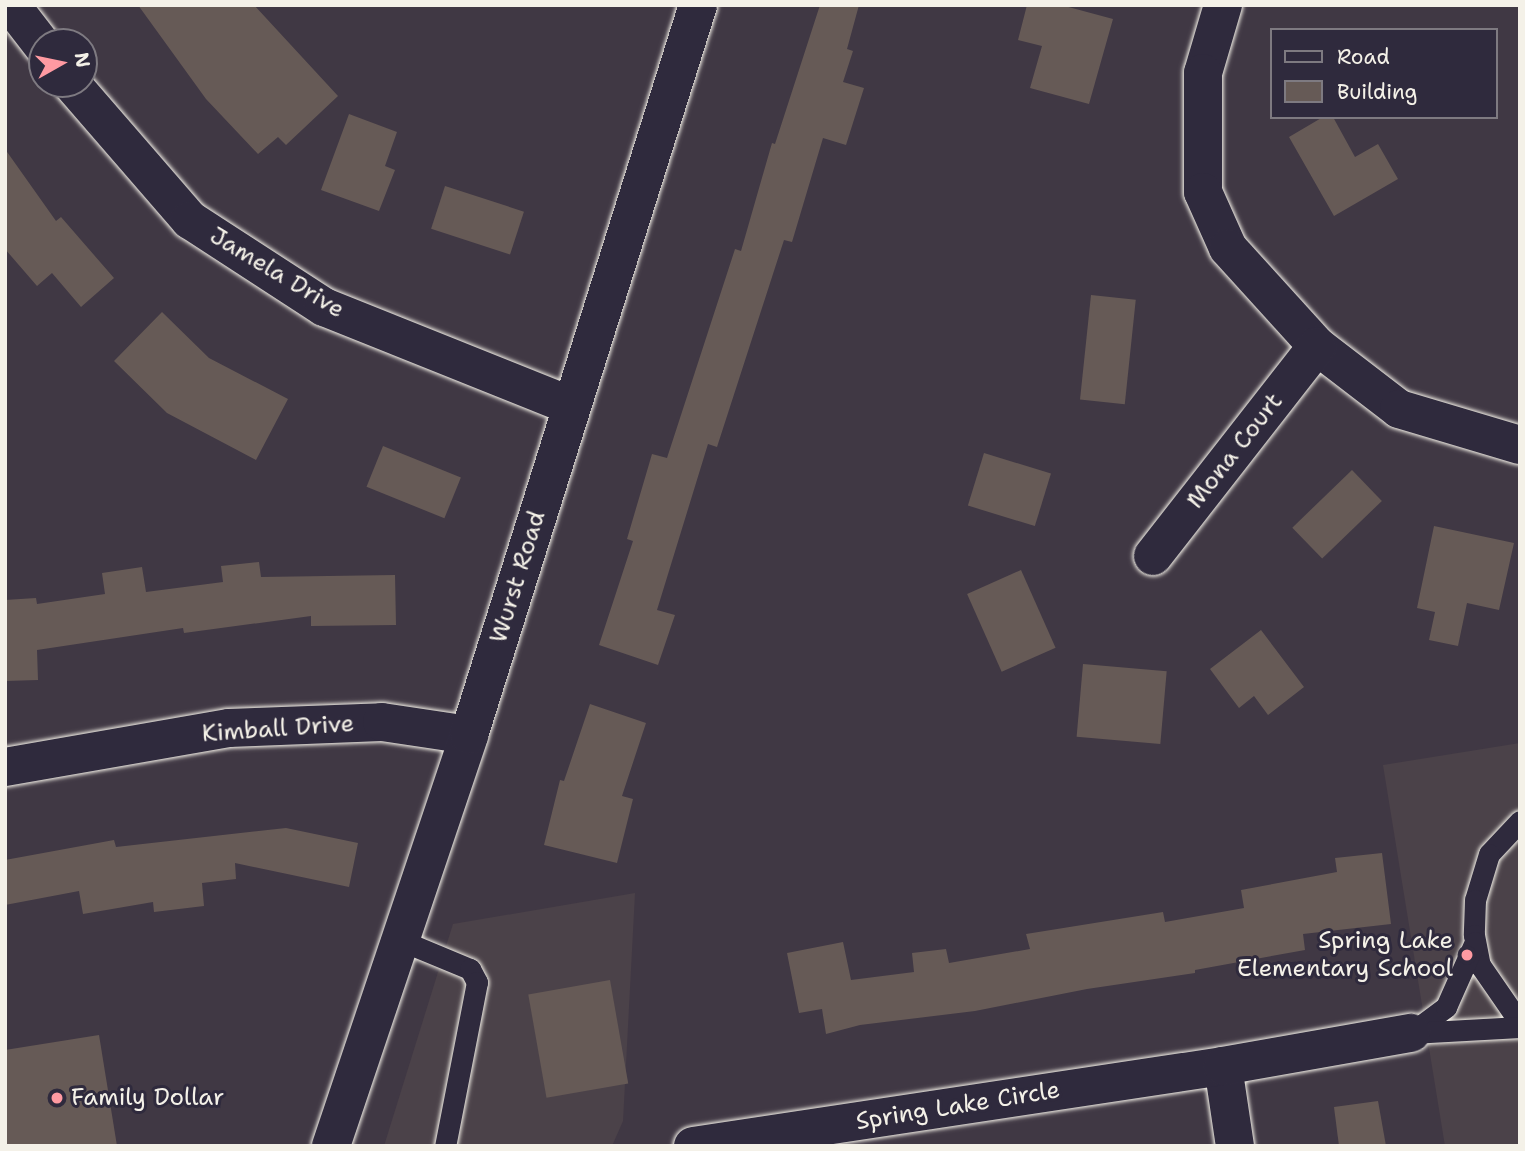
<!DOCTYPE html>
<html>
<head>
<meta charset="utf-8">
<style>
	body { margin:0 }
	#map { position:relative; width:1525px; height:1151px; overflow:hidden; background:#403844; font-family:"Shantell Sans",sans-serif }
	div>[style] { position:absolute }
	.built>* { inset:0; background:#4b4249 }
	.building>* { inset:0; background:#665a56; transform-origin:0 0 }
	.roads { filter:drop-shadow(0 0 2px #f4f1e8) drop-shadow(0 0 2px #f4f1e8) }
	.service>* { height:21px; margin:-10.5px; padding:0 10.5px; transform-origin:10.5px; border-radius:10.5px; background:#2f2a3d }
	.minor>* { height:38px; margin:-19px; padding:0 19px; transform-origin:19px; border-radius:19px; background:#2f2a3d }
	.tertiary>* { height:38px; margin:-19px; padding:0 19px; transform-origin:19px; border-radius:19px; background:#2f2a3d }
	.dots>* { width:19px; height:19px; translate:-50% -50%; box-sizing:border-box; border:4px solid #2f2a3d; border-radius:50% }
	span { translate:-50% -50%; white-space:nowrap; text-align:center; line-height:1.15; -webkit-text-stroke:6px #2f2a3d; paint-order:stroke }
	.street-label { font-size:24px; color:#f4f1e8 }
	.poi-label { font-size:24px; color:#f4f1e8 }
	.right { translate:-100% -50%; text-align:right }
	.left { translate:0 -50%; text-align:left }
	.frame { position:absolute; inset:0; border:7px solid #f4f1e8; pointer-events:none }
	.legend { position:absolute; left:1270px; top:28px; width:228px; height:91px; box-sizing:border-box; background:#2f2a3d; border:2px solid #7e7a81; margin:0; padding:9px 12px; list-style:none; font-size:21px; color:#f4f1e8 }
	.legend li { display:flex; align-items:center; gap:14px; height:35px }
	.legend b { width:35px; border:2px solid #7e7a81 }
	.north { position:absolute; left:28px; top:28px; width:70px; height:70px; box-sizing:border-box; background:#2f2a3d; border:2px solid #7e7a81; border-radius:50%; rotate:81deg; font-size:19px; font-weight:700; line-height:28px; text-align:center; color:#f4f1e8 }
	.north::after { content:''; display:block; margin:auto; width:24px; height:32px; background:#ff9aa2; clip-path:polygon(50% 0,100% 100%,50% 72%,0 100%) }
</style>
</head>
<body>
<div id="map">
	<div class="built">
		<div style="clip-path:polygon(1520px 743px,1520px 1146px,1445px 1146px,1383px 765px)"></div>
		<div style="clip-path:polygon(635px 893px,623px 1121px,612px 1146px,384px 1146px,453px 924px)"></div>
	</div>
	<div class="building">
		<div style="clip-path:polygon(138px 5px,254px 5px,338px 96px,286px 145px,278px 137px,258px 154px,206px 99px)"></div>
		<div style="clip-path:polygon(820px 5px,859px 5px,847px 49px,853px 51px,843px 82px,864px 88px,846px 145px,823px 138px,792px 242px,784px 240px,717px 447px,708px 444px,657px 610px,675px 615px,658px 665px,599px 645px,633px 541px,627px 539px,652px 454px,667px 458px,735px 249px,741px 251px,772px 143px,775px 144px)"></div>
		<div style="clip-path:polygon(1027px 5px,1061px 5px,1113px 19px,1089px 104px,1030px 88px,1042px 46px,1018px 40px)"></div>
		<div style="clip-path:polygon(349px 114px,397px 132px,385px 166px,395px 170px,379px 211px,321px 190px)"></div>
		<div style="clip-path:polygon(1323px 117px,1333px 117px,1355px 157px,1378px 144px,1398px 179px,1334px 216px,1289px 137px)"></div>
		<div style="clip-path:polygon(5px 149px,56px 221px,61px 217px,114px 278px,81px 307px,52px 273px,37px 286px,5px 249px)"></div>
		<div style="left:445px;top:186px;width:83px;height:45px;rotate:18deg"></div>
		<div style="left:1091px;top:295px;width:45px;height:105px;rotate:6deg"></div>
		<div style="clip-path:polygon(162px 312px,209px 358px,288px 399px,256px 460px,167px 413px,114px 361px)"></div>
		<div style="left:383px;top:446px;width:84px;height:44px;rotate:22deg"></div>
		<div style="left:984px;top:453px;width:70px;height:55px;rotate:17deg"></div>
		<div style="left:1352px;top:470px;width:43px;height:83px;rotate:46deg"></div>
		<div style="clip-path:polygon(1434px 526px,1514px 543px,1499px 610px,1467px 603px,1458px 646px,1429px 640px,1435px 612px,1417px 608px)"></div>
		<div style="clip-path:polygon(259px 562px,261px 577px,395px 575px,396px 625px,311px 626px,311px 616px,184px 633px,183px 628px,37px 650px,38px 680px,5px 681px,5px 600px,36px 598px,37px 604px,105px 594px,102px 573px,142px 567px,146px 592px,223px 582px,221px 566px)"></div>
		<div style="left:1021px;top:570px;width:85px;height:59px;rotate:66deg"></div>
		<div style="clip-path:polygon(1261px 630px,1304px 687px,1268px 715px,1254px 696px,1239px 708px,1210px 669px)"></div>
		<div style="left:1083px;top:664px;width:84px;height:73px;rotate:5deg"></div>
		<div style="clip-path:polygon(590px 704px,646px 723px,622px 796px,633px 799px,617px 863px,544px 845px,560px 780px,564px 781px)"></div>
		<div style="clip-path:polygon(286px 828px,358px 843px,349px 887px,235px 863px,236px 879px,202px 883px,204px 906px,154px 912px,153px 902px,83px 914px,79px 891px,5px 905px,5px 860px,114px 840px,116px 847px)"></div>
		<div style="clip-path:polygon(1382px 853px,1391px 924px,1303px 934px,1305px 950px,1195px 970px,1195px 973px,1087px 989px,975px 1011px,860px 1025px,826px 1034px,822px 1009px,799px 1013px,787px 953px,843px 942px,851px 980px,914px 972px,912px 953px,946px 949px,949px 963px,1030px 949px,1026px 934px,1163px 912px,1165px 922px,1244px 908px,1241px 890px,1337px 872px,1335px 858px)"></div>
		<div style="left:610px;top:980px;width:105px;height:83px;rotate:80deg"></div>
		<div style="clip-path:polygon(99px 1035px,117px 1146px,5px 1146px,5px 1050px)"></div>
		<div style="clip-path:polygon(1378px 1101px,1386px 1146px,1339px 1146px,1334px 1107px)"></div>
	</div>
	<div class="roads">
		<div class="service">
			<div style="left:1520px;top:821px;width:45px;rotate:133.2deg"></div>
			<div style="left:1489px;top:854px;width:48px;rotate:106.9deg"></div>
			<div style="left:1475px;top:900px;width:35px;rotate:92deg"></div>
			<div style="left:1474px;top:935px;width:31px;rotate:79deg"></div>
			<div style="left:1480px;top:965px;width:70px;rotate:55.4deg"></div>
			<div style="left:400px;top:940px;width:76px;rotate:22.5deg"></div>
			<div style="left:470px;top:969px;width:15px;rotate:62deg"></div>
			<div style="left:477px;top:982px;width:167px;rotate:101deg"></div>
			<div style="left:1411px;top:1033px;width:44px;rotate:-36.6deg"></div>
			<div style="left:1446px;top:1007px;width:71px;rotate:-66deg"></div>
			<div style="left:1411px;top:1033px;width:109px;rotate:-3.2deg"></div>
		</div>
		<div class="minor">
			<div style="left:11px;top:5px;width:51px;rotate:52.2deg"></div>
			<div style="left:1223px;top:5px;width:71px;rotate:106.4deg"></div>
			<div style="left:1203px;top:73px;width:119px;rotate:90deg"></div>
			<div style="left:1203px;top:192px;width:61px;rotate:65.9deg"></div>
			<div style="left:1228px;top:248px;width:132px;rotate:47.8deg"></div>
			<div style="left:1317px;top:346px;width:103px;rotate:37.5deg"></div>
			<div style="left:1399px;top:409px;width:126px;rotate:16.6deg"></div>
			<div style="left:72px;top:84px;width:180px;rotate:49.1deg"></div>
			<div style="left:190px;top:220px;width:160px;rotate:33deg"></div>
			<div style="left:324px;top:307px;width:266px;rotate:21.8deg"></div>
			<div style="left:1153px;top:556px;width:266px;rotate:-52deg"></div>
			<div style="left:5px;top:767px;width:227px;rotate:-9.9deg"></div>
			<div style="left:229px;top:728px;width:153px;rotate:-2.2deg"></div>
			<div style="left:382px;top:722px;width:88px;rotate:8.5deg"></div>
			<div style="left:1223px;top:1066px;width:81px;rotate:81.5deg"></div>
			<div style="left:693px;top:1146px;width:536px;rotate:-8.58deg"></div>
			<div style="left:1223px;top:1066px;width:191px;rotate:-10deg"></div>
		</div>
		<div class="tertiary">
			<div style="left:331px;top:1146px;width:434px;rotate:-71.4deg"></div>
			<div style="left:469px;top:735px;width:765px;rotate:-72.58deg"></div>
		</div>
	</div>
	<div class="dots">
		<div style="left:1467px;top:955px;background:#ff9aa2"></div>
		<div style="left:57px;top:1098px;background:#ff9aa2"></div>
	</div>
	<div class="street-label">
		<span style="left:277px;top:273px;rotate:31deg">Jamela Drive</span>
		<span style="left:1235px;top:451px;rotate:-52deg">Mona Court</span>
		<span style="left:518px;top:577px;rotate:-73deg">Wurst Road</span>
		<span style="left:278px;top:729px;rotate:-4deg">Kimball Drive</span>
		<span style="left:958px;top:1106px;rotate:-9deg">Spring Lake Circle</span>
	</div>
	<div class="poi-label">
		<span class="right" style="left:1453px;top:955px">Spring Lake<br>Elementary School</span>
		<span class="left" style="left:71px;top:1098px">Family Dollar</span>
	</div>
	<div class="frame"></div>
	<ul class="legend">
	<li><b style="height:9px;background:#2f2a3d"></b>Road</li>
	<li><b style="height:19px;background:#665a56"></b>Building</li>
	</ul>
	<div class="north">N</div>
</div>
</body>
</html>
